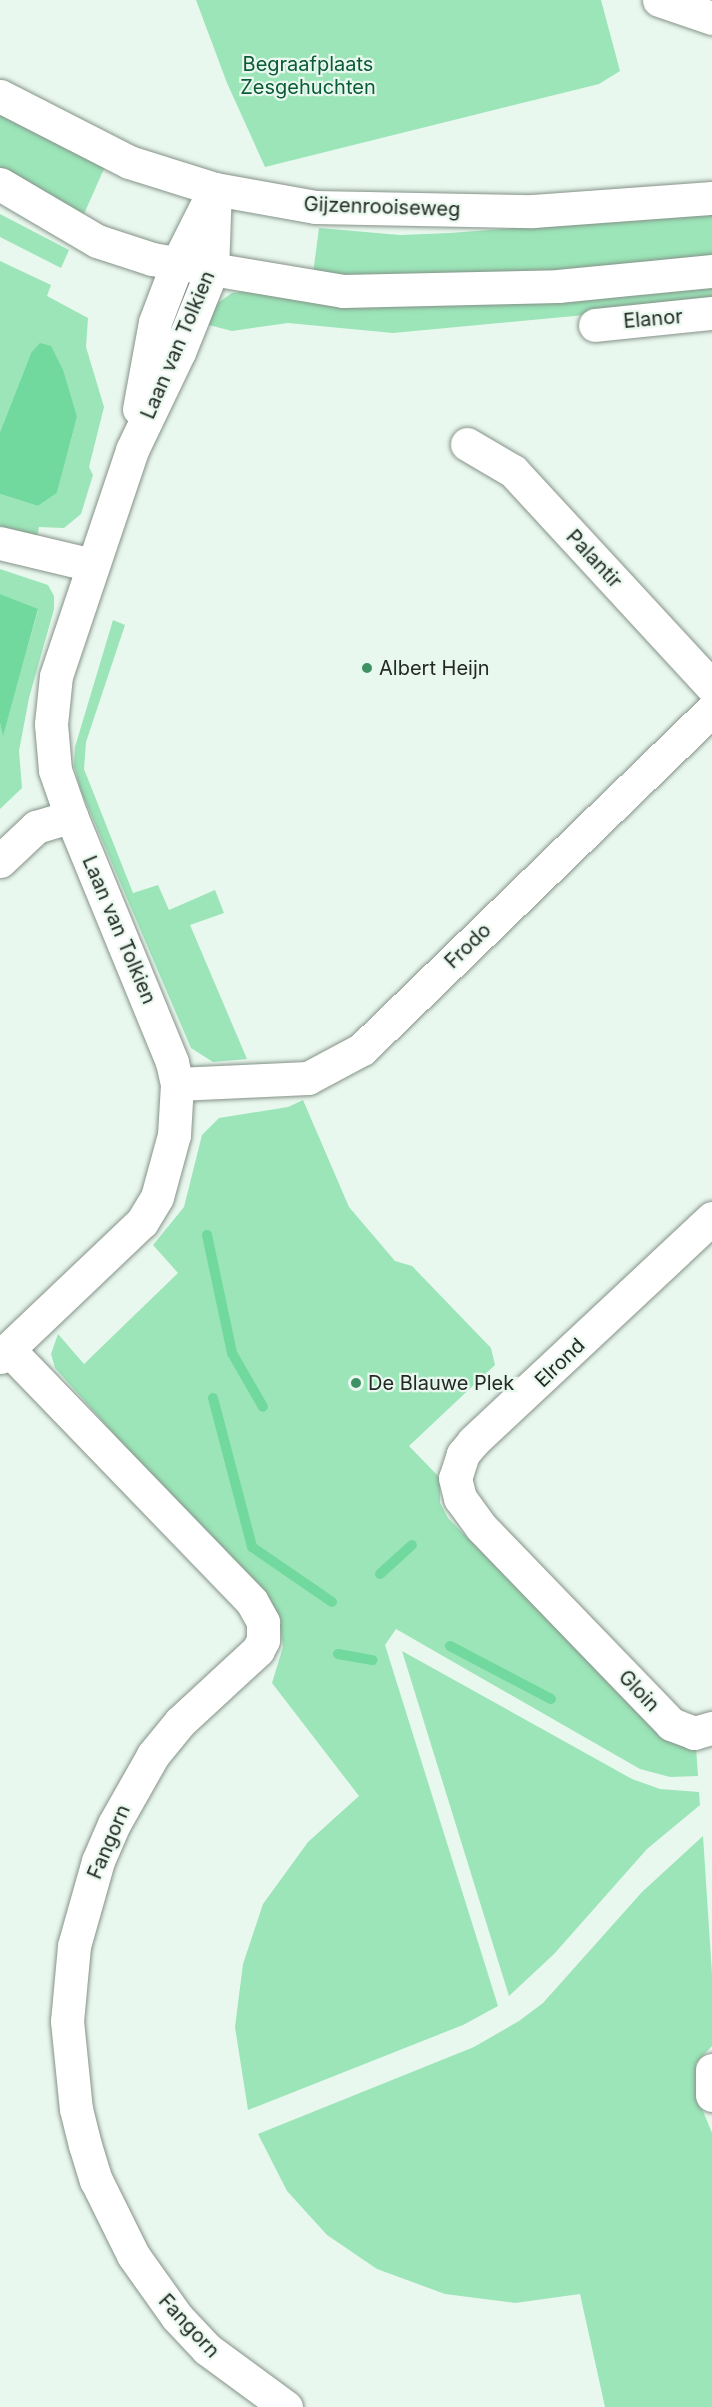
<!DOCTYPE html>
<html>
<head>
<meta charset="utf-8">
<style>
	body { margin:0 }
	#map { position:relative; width:712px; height:2407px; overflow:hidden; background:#e9f8ee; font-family:Inter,sans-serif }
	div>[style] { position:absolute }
	.green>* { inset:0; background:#9be5b8 }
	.water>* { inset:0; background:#71d89e }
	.stream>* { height:10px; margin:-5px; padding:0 5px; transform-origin:5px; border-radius:5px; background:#71d89e }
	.roads { filter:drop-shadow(0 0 2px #859289) drop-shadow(0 0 2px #859289) }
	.minor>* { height:33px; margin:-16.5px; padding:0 16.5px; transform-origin:16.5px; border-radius:16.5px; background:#fff }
	.secondary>* { height:33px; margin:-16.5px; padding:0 16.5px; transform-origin:16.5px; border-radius:16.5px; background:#fff }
	.dots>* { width:16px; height:16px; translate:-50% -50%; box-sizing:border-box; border:3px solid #e9f8ee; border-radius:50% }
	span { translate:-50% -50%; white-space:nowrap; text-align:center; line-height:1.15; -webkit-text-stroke:4.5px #e9f8ee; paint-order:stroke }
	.park-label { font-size:20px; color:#0a5b36 }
	.street-label { font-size:20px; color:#232925 }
	.poi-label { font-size:20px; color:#232925 }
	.left { translate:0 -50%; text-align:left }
</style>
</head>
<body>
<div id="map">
	<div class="green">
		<div style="clip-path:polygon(196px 0,601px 0,620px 71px,599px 84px,265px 167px,227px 83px)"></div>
		<div style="clip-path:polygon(0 109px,107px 162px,84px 214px,0 168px)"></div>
		<div style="clip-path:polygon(712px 213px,712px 256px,476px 278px,313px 274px,319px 228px,400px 235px,450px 233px)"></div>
		<div style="clip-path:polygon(0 214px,69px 250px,61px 268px,0 237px)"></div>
		<div style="clip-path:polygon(0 261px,51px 285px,47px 296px,88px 318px,86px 347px,104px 407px,89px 467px,93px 475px,81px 514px,64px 528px,39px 527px,37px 537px,0 528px,0 494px,38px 506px,57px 493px,77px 417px,31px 353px,0 432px)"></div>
		<div style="clip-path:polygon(712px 277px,712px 303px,393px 333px,288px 323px,232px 331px,201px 323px,212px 307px,232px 293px,256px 290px)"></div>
		<div style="clip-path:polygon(0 569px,48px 585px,54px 596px,54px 609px,29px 698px,19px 751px,22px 788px,0 809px,0 723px,3px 734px,38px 610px,0 594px)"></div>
		<div style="clip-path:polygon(113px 620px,125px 625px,86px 742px,84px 769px,133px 893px,158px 885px,169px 910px,215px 890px,224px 913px,190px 925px,247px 1059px,213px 1062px,191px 1048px,81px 791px,74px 765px,75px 747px)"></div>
		<div style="clip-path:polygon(303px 1100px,349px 1207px,395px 1261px,412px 1266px,491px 1348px,495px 1365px,409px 1446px,440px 1478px,440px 1503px,448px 1518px,661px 1733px,696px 1747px,698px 1776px,670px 1777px,640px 1769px,396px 1629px,385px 1645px,498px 2006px,463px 2025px,248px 2110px,235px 2027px,243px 1964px,263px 1904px,308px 1842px,359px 1796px,272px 1683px,283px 1647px,280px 1627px,272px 1611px,55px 1368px,51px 1354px,58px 1334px,84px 1364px,178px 1273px,153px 1245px,184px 1207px,202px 1135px,219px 1118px,288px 1107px)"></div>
		<div style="clip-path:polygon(402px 1651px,632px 1779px,660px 1789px,699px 1792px,700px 1805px,647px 1849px,554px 1954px,509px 1996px)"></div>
		<div style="clip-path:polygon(703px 1836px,712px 1974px,712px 2046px,696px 2063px,696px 2094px,712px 2133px,712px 2407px,605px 2407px,580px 2294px,515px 2303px,445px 2294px,377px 2269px,327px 2235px,287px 2191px,258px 2134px,474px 2047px,519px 2021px,543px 2003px,642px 1892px)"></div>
	</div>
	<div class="water">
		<div style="clip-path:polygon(40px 343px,51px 346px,63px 370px,77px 417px,57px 493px,38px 506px,0 494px,0 432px,31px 353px)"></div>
		<div style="clip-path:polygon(0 594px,38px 609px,3px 736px,0 723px)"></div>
	</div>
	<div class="stream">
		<div style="left:207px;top:1235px;width:121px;rotate:78deg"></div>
		<div style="left:232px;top:1353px;width:62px;rotate:60.1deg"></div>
		<div style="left:213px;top:1398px;width:154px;rotate:75.3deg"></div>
		<div style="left:252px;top:1547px;width:97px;rotate:34.5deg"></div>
		<div style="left:380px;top:1574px;width:43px;rotate:-42.2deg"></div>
		<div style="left:450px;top:1646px;width:114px;rotate:27.7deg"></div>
		<div style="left:338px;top:1654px;width:35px;rotate:10deg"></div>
	</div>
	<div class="roads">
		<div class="minor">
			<div style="left:659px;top:0;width:56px;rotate:18.8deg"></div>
			<div style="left:595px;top:325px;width:118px;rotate:-5.9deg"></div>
			<div style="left:139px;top:409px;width:88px;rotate:-79.6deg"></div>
			<div style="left:155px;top:322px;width:62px;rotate:-69.2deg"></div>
			<div style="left:177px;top:264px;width:74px;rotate:-63.4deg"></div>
			<div style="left:467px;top:444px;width:53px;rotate:30.4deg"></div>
			<div style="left:513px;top:471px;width:294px;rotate:47.3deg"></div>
			<div style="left:0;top:543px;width:95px;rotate:13.4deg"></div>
			<div style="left:0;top:861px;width:50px;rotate:-43.4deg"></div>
			<div style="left:36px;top:827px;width:37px;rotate:-17deg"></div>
			<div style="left:177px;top:1084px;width:131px;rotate:-2.6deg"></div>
			<div style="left:308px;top:1078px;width:61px;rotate:-28.2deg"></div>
			<div style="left:362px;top:1049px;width:487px;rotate:-44.1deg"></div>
			<div style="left:712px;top:1218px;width:328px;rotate:136.9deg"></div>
			<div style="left:473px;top:1442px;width:16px;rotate:130deg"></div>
			<div style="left:463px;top:1454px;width:25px;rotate:108deg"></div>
			<div style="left:455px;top:1478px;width:21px;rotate:76deg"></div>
			<div style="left:460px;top:1498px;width:36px;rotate:54deg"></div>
			<div style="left:481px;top:1527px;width:274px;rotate:46deg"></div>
			<div style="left:671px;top:1724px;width:25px;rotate:21deg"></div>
			<div style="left:694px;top:1733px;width:19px;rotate:-16deg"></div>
			<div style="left:8px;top:1349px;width:351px;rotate:46deg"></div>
			<div style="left:252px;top:1602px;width:23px;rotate:61deg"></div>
			<div style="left:263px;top:1622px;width:18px;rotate:90deg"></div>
			<div style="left:263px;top:1640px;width:11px;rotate:117deg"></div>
			<div style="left:258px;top:1650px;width:106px;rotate:137.3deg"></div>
			<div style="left:180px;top:1722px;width:43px;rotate:129.3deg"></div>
			<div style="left:153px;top:1755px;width:79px;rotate:119.5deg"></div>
			<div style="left:114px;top:1824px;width:40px;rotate:113.4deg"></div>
			<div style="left:98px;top:1861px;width:88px;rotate:105.8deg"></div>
			<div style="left:74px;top:1946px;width:75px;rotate:95.3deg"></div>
			<div style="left:67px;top:2021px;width:88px;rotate:84.2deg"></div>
			<div style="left:76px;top:2109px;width:37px;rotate:76deg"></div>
			<div style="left:85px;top:2145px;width:37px;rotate:73deg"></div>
			<div style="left:96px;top:2180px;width:84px;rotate:63.7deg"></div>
			<div style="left:133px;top:2255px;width:76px;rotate:54.6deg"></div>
			<div style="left:177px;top:2317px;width:44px;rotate:46.8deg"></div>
			<div style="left:207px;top:2349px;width:98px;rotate:36.3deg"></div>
			<div style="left:0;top:1357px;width:196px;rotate:-43.6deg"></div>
			<div style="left:142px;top:1222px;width:29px;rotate:-59deg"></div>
			<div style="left:157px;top:1197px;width:64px;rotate:-74.7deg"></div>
			<div style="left:174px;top:1135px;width:51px;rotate:-86.6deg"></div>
			<div style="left:177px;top:1084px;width:23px;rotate:-103deg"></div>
			<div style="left:172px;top:1062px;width:266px;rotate:-112.3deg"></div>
			<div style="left:71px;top:816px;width:49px;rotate:-109.2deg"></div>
			<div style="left:55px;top:770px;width:46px;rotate:-95deg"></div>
			<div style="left:51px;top:724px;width:48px;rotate:-84.1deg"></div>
			<div style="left:56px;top:676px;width:238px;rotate:-71.4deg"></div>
			<div style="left:132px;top:450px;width:109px;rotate:-64.4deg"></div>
			<div style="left:179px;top:352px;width:88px;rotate:-68.1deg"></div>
			<div style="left:212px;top:270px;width:81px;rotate:-87.9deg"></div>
			<div style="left:712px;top:2070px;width:25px;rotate:90deg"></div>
		</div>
		<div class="secondary">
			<div style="left:0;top:96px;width:145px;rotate:27.1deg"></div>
			<div style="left:129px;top:162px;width:90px;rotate:17.4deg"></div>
			<div style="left:215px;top:189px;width:102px;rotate:10.2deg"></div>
			<div style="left:315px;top:207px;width:218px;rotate:1.1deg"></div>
			<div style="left:533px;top:211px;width:179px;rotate:-4.2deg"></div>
			<div style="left:0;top:184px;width:113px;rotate:30.4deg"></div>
			<div style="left:97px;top:241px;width:58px;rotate:18.1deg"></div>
			<div style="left:152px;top:259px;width:194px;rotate:9.5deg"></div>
			<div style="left:343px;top:291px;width:215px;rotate:-1.3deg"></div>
			<div style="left:558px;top:286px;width:155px;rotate:-5.6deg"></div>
		</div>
	</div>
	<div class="dots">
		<div style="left:367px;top:668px;background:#3d9163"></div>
		<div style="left:356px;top:1383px;background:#3d9163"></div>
	</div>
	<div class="park-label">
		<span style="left:308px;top:76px">Begraafplaats<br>Zesgehuchten</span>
	</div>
	<div class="street-label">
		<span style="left:382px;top:207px;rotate:2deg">Gijzenrooiseweg</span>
		<span style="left:653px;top:319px;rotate:-5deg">Elanor</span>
		<span style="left:178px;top:345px;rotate:-67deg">Laan van Tolkien</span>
		<span style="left:594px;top:559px;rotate:47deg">Palantir</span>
		<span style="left:119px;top:930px;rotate:67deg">Laan van Tolkien</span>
		<span style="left:468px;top:946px;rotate:-44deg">Frodo</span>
		<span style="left:560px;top:1363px;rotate:-44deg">Elrond</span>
		<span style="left:639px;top:1691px;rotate:46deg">Gloin</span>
		<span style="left:109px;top:1842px;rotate:-67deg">Fangorn</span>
		<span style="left:189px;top:2326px;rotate:47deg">Fangorn</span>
	</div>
	<div class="poi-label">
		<span class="left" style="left:379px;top:668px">Albert Heijn</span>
		<span class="left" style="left:368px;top:1383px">De Blauwe Plek</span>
	</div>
</div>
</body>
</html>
